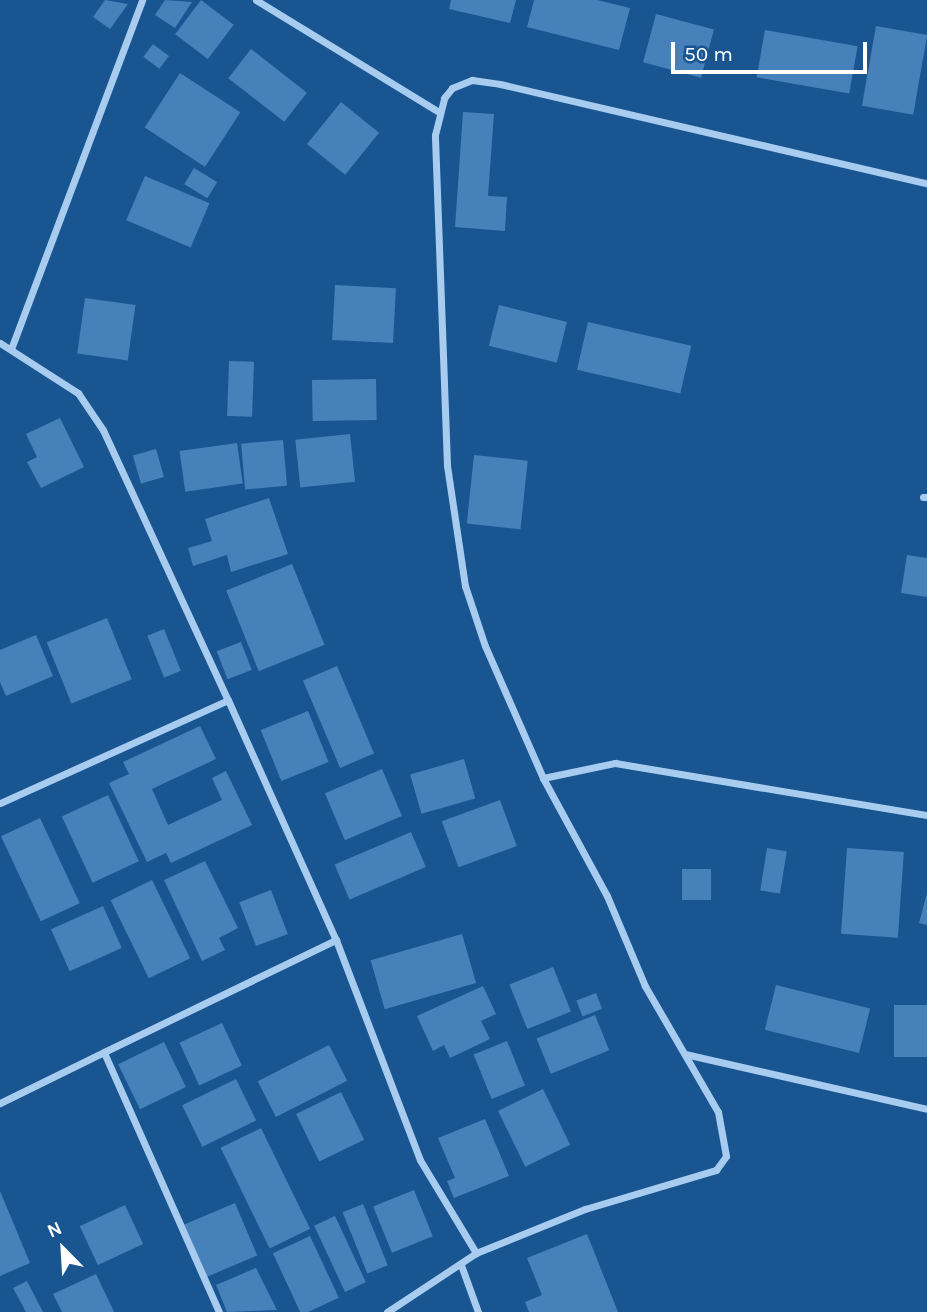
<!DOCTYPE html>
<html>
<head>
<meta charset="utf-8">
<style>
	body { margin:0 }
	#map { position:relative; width:927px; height:1312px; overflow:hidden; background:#195591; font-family:Karla,sans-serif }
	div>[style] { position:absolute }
	.building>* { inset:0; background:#4681ba; transform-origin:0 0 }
	.minor>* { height:7px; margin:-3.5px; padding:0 3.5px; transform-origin:3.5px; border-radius:3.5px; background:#a8ccef }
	span { translate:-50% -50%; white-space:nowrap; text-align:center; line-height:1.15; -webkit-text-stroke:5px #195591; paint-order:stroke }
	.north { position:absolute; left:28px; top:1214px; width:70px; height:70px; -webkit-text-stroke:5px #195591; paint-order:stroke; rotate:336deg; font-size:19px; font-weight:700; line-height:28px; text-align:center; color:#fff }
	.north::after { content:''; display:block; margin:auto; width:24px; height:32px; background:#fff; clip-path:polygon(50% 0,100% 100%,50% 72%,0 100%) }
	.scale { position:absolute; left:671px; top:42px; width:196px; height:32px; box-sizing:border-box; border:4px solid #fff; border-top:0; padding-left:9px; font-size:21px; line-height:24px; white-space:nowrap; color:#fff; -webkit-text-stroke:5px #195591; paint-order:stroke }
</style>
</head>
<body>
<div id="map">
	<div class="building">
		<div style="clip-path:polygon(105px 0,128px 4px,110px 29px,93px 17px)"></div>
		<div style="clip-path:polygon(165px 0,192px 2px,175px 28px,155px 15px)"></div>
		<div style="left:201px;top:0;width:41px;height:43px;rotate:37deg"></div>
		<div style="clip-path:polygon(451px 0,516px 0,510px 23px,449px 9px)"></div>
		<div style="clip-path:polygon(534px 0,597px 0,630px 8px,619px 50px,527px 27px)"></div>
		<div style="left:656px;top:14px;width:60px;height:50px;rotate:15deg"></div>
		<div style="left:876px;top:26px;width:52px;height:81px;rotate:10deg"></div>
		<div style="left:765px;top:30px;width:94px;height:48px;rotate:10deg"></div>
		<div style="left:153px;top:44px;width:20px;height:16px;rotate:37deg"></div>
		<div style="left:251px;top:49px;width:71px;height:37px;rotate:38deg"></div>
		<div style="left:180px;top:73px;width:72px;height:65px;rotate:33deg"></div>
		<div style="left:341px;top:102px;width:49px;height:54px;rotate:39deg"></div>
		<div style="clip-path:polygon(463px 112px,494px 114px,488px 196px,507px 197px,505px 231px,455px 227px)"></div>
		<div style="left:194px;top:168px;width:27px;height:19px;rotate:31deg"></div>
		<div style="left:145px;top:176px;width:70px;height:48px;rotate:23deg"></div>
		<div style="left:335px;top:285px;width:61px;height:55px;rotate:3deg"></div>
		<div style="left:85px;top:298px;width:51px;height:56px;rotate:8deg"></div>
		<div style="left:499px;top:305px;width:70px;height:42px;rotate:14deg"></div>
		<div style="left:588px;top:322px;width:106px;height:49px;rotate:13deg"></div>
		<div style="left:229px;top:361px;width:25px;height:55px;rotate:2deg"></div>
		<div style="left:376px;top:379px;width:41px;height:64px;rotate:89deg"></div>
		<div style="clip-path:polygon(60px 418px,84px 467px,41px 488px,27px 462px,37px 457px,26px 434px)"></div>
		<div style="left:350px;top:434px;width:48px;height:55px;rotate:84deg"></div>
		<div style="left:283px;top:440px;width:46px;height:42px;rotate:85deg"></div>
		<div style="left:237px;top:443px;width:41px;height:58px;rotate:82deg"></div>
		<div style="left:156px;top:449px;width:29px;height:24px;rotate:74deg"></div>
		<div style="left:474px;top:455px;width:54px;height:69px;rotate:6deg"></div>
		<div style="clip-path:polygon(269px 498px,288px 554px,231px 572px,227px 555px,193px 566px,188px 548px,212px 541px,205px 519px)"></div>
		<div style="clip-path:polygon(907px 555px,927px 558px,927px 597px,901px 593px)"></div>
		<div style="left:292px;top:564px;width:87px;height:71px;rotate:68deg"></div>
		<div style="left:107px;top:618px;width:66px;height:65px;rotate:68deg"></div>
		<div style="left:164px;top:629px;width:45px;height:18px;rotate:68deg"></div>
		<div style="clip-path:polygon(36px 635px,53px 676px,6px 696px,0 682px,0 650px)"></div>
		<div style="left:241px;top:642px;width:30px;height:26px;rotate:69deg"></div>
		<div style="left:337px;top:666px;width:95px;height:37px;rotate:67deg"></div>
		<div style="left:308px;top:711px;width:55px;height:51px;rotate:68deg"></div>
		<div style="clip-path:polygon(200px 726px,216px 759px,152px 789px,168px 825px,222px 800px,212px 778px,226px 771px,252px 825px,171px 863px,166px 853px,147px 862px,109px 783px,129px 774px,123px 762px)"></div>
		<div style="left:464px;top:759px;width:41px;height:56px;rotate:74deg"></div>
		<div style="left:382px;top:769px;width:51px;height:62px;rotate:67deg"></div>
		<div style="left:108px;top:795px;width:73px;height:51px;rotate:65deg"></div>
		<div style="left:500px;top:800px;width:49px;height:62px;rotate:70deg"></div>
		<div style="left:40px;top:818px;width:94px;height:43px;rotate:65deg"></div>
		<div style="left:411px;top:832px;width:38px;height:83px;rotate:67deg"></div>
		<div style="left:767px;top:848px;width:20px;height:43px;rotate:9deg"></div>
		<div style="left:847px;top:848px;width:57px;height:86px;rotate:4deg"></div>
		<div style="clip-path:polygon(205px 861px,238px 928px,219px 938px,225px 950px,202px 961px,164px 880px)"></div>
		<div style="left:711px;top:869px;width:31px;height:29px;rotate:90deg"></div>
		<div style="left:152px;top:880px;width:87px;height:46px;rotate:64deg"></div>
		<div style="left:271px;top:890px;width:47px;height:34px;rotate:69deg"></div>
		<div style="clip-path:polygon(927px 893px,927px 925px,919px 923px)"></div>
		<div style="left:103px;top:906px;width:46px;height:57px;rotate:66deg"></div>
		<div style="left:462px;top:934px;width:51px;height:95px;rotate:74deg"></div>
		<div style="left:553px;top:967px;width:48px;height:47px;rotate:68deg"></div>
		<div style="left:776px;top:985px;width:97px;height:46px;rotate:14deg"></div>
		<div style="clip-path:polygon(483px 986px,496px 1014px,481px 1021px,490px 1039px,450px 1058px,444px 1045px,433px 1051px,417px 1016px)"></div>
		<div style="left:596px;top:993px;width:17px;height:21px;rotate:69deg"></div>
		<div style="left:927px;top:1005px;width:52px;height:33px;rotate:90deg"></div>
		<div style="left:595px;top:1015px;width:38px;height:63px;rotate:68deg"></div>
		<div style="left:222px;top:1023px;width:47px;height:47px;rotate:65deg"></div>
		<div style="left:507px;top:1041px;width:48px;height:36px;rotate:68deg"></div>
		<div style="left:164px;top:1042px;width:50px;height:51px;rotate:64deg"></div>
		<div style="left:329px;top:1045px;width:40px;height:80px;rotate:63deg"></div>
		<div style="left:236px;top:1079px;width:46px;height:60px;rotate:64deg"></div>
		<div style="left:543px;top:1089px;width:62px;height:50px;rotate:64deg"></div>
		<div style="left:341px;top:1092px;width:53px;height:50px;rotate:64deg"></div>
		<div style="clip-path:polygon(485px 1119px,509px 1176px,454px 1198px,447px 1181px,455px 1178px,438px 1138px)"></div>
		<div style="left:261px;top:1128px;width:112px;height:45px;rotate:64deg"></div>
		<div style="left:414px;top:1190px;width:50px;height:44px;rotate:68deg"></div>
		<div style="clip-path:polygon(0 1191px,30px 1263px,0 1276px)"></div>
		<div style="left:235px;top:1203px;width:57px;height:55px;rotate:67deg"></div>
		<div style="left:363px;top:1204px;width:66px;height:22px;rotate:68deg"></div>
		<div style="left:125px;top:1205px;width:43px;height:50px;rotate:65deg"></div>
		<div style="left:335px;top:1216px;width:73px;height:23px;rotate:65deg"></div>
		<div style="clip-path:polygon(587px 1234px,618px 1312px,529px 1312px,525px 1302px,542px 1295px,527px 1258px)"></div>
		<div style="left:310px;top:1236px;width:68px;height:41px;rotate:65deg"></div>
		<div style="clip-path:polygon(256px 1268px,277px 1310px,227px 1312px,216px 1285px)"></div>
		<div style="clip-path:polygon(96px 1274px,114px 1312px,62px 1312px,53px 1294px)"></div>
		<div style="clip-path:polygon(27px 1281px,43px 1312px,26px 1312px,13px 1288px)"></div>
	</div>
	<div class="minor">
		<div style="left:256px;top:0;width:215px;rotate:31.5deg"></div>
		<div style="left:0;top:343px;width:93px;rotate:32.7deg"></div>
		<div style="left:78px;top:393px;width:45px;rotate:56deg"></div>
		<div style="left:103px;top:430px;width:298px;rotate:65.2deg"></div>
		<div style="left:11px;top:349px;width:373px;rotate:-69.4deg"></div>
		<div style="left:923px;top:497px;width:4px"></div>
		<div style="left:543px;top:778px;width:74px;rotate:-11.8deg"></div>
		<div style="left:615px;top:763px;width:316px;rotate:9.5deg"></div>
		<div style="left:0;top:803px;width:250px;rotate:-24.3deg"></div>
		<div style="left:228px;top:700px;width:263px;rotate:65.8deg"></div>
		<div style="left:685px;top:1054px;width:248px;rotate:12.8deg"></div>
		<div style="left:0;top:1103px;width:116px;rotate:-26.1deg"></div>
		<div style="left:461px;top:1265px;width:50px;rotate:70.1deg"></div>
		<div style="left:219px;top:1312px;width:284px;rotate:-113.9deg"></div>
		<div style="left:104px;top:1052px;width:258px;rotate:-25.8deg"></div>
		<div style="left:336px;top:940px;width:235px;rotate:69.1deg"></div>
		<div style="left:420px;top:1160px;width:109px;rotate:58.9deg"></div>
		<div style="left:387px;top:1312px;width:107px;rotate:-33.5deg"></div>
		<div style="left:476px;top:1253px;width:118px;rotate:-22deg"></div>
		<div style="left:585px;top:1209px;width:137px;rotate:-16.6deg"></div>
		<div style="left:716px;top:1170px;width:17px;rotate:-54deg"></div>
		<div style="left:726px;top:1156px;width:45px;rotate:-100.3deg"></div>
		<div style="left:718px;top:1112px;width:146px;rotate:-120.1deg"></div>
		<div style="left:645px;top:986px;width:98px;rotate:-112.9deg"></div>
		<div style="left:607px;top:896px;width:134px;rotate:-118.5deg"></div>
		<div style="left:543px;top:778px;width:144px;rotate:-113.7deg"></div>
		<div style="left:485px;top:646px;width:63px;rotate:-108.4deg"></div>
		<div style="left:465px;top:586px;width:122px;rotate:-98.5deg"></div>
		<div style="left:447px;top:465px;width:330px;rotate:-92.1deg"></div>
		<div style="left:435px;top:135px;width:38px;rotate:-76deg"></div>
		<div style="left:444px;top:98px;width:13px;rotate:-51deg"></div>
		<div style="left:452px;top:88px;width:22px;rotate:-22deg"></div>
		<div style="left:472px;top:80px;width:28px;rotate:8deg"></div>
		<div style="left:500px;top:84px;width:438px;rotate:13.1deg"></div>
	</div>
	<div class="north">N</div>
	<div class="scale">50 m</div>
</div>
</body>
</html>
